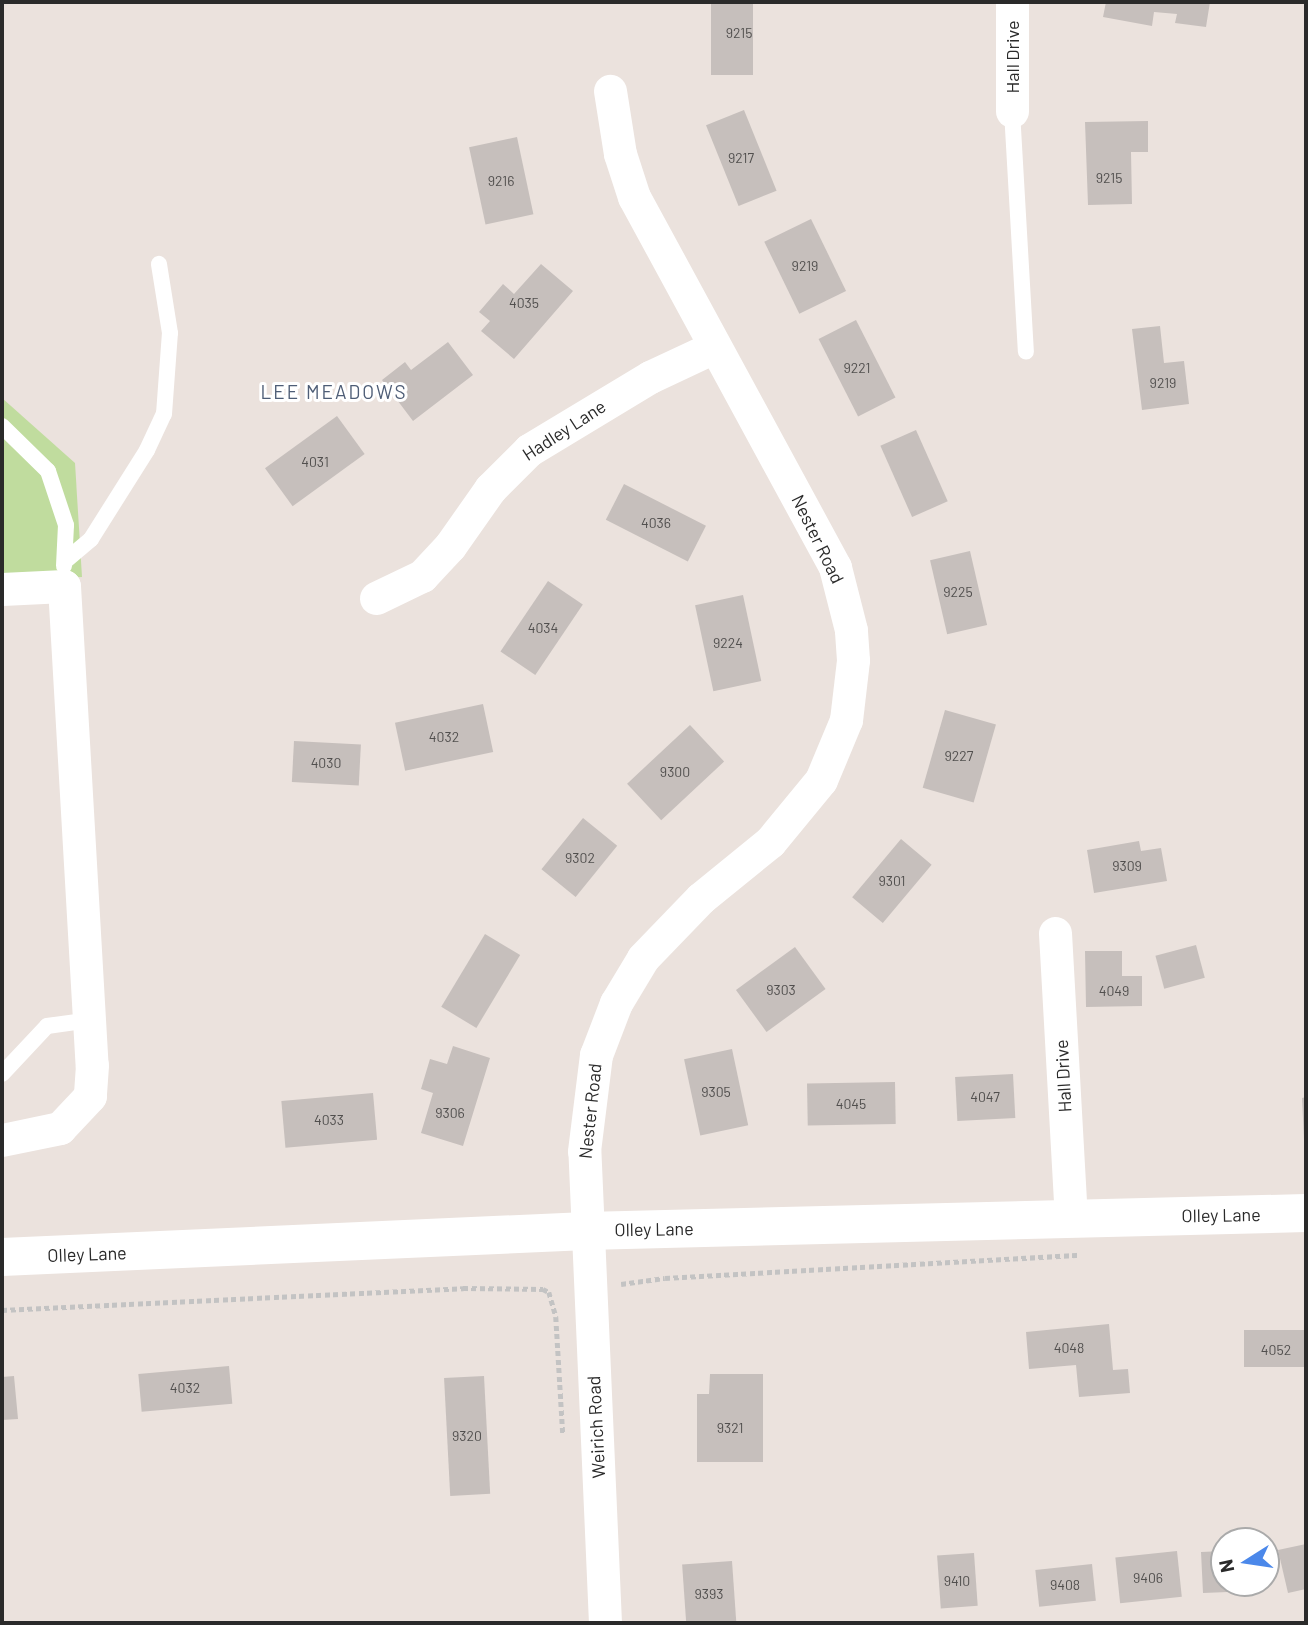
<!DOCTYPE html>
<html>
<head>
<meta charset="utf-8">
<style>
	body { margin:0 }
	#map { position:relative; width:1308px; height:1625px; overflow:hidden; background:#ebe2dd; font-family:Barlow,sans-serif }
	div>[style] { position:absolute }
	.green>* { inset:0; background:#c0dc9e }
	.building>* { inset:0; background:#c6bfbc; transform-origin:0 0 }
	.path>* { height:4.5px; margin-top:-2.25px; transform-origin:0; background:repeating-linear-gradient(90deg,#c3c3c3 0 5px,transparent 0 8.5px) }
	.service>* { height:16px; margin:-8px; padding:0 8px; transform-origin:8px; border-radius:8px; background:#fff }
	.minor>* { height:33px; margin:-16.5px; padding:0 16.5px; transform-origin:16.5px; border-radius:16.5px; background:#fff }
	.secondary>* { height:38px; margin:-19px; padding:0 19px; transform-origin:19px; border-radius:19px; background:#fff }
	span { translate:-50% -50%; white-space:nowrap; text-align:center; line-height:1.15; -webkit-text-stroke:6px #fff; paint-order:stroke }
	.number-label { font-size:14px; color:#514f4e }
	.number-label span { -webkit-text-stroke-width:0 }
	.street-label { font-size:18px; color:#2a2a2a }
	.neighbourhood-label { font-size:19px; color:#4e5d76; letter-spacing:2px }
	.frame { position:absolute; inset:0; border:4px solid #2a2a2a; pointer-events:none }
	.north { position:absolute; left:1210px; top:1527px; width:70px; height:70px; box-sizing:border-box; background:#fff; border:2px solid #aaa; border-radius:50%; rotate:258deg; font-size:19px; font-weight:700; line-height:28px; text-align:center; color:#2a2a2a }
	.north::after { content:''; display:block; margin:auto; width:24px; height:32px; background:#4b88ea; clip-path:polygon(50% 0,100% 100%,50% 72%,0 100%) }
</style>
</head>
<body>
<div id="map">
	<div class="green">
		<div style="clip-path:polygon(2px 398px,75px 463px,82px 577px,2px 582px)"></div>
	</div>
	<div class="building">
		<div style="left:711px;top:2px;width:42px;height:73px"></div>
		<div style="clip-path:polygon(1106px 2px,1210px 2px,1206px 27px,1175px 23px,1177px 14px,1154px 12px,1152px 26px,1103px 17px)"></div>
		<div style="left:744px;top:110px;width:87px;height:41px;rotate:68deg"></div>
		<div style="clip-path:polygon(1148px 121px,1148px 152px,1131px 152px,1132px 204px,1088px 205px,1085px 122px)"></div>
		<div style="left:517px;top:137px;width:79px;height:49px;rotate:78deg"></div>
		<div style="left:811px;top:219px;width:80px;height:52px;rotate:64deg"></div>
		<div style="clip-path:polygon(541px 264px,573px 291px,514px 359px,481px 331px,490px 321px,479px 312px,503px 284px,514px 294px)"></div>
		<div style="left:856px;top:320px;width:87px;height:42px;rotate:63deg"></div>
		<div style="clip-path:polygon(1160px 326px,1164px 363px,1184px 361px,1189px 404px,1142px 410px,1132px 329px)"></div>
		<div style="clip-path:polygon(448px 342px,473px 375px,413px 421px,382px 380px,405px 362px,411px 370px)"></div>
		<div style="left:337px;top:416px;width:47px;height:89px;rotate:54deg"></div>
		<div style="left:916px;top:430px;width:78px;height:39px;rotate:66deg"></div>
		<div style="left:624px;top:484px;width:92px;height:40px;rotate:27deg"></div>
		<div style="left:970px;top:551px;width:76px;height:41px;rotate:77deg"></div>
		<div style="left:548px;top:581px;width:42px;height:85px;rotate:34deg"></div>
		<div style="left:743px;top:595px;width:88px;height:49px;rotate:78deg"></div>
		<div style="left:483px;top:704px;width:49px;height:90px;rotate:78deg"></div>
		<div style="left:945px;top:710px;width:53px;height:81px;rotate:16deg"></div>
		<div style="left:690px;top:725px;width:50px;height:86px;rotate:47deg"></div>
		<div style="left:294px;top:741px;width:67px;height:41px;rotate:3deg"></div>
		<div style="left:583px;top:818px;width:44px;height:66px;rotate:39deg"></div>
		<div style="left:901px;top:839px;width:40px;height:76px;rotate:40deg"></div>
		<div style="clip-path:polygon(1139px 841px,1141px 851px,1161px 848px,1167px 881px,1094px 893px,1087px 850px)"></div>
		<div style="left:485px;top:934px;width:41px;height:85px;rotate:31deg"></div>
		<div style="left:1196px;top:945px;width:34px;height:42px;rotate:75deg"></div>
		<div style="left:795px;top:947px;width:52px;height:73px;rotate:54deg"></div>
		<div style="clip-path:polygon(1085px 951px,1122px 951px,1122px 976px,1142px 976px,1142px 1006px,1086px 1007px)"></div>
		<div style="clip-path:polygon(453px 1046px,490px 1058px,463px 1146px,421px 1133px,433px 1093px,421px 1089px,430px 1059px,447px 1064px)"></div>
		<div style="left:732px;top:1049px;width:78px;height:49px;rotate:78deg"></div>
		<div style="left:1013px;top:1074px;width:44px;height:58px;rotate:87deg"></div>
		<div style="left:895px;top:1082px;width:42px;height:88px;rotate:89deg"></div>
		<div style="left:373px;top:1093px;width:47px;height:92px;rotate:85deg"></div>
		<div style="clip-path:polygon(1306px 1097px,1306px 1139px,1304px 1139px,1302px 1098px)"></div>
		<div style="clip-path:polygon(1109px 1324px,1113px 1370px,1128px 1369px,1130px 1393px,1079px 1397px,1076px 1365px,1029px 1369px,1026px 1332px)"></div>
		<div style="left:1306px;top:1330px;width:37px;height:62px;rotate:90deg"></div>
		<div style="left:229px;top:1366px;width:38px;height:91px;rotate:85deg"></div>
		<div style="clip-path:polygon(710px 1374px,763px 1374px,763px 1462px,697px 1462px,697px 1394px,709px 1394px)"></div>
		<div style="clip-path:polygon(14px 1376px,18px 1419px,2px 1420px,2px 1377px)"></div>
		<div style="left:484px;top:1376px;width:118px;height:40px;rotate:87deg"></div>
		<div style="clip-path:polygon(1306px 1544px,1306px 1589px,1288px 1593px,1278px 1550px)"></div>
		<div style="left:1177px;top:1551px;width:46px;height:62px;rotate:84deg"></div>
		<div style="clip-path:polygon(1224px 1551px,1224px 1583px,1253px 1583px,1253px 1591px,1203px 1593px,1201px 1552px)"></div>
		<div style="left:974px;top:1553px;width:53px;height:37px;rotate:86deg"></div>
		<div style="left:732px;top:1561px;width:62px;height:50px;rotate:86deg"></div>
		<div style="left:1092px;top:1564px;width:37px;height:57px;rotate:84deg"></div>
	</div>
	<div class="path">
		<div style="left:621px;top:1284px;width:44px;rotate:-7.8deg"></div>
		<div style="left:665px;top:1278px;width:416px;rotate:-3.2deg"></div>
		<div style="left:2px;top:1310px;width:462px;rotate:-2.7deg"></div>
		<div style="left:463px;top:1288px;width:80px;rotate:0.7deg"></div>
		<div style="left:543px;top:1289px;width:7px;rotate:27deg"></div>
		<div style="left:549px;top:1292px;width:26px;rotate:74deg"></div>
		<div style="left:556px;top:1317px;width:117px;rotate:86.6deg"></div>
	</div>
	<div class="service">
		<div style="left:1012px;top:111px;width:241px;rotate:86.7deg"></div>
		<div style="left:2px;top:426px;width:64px;rotate:44.4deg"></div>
		<div style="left:48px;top:471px;width:57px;rotate:71.6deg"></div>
		<div style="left:66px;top:525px;width:41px;rotate:92.8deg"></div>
		<div style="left:65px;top:561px;width:34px;rotate:-40deg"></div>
		<div style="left:91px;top:539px;width:105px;rotate:-57.8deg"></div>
		<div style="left:147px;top:450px;width:40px;rotate:-65deg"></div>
		<div style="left:164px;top:414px;width:81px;rotate:-85.8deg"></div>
		<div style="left:170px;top:333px;width:70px;rotate:-99.1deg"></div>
		<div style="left:2px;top:1074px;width:66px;rotate:-46.8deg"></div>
		<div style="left:47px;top:1026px;width:43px;rotate:-7.9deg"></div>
	</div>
	<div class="minor">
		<div style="left:1012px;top:2px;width:109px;rotate:90deg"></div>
		<div style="left:2px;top:589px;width:62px;rotate:-2.8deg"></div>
		<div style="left:64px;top:586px;width:480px;rotate:86.7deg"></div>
		<div style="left:92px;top:1065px;width:31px;rotate:94deg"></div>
		<div style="left:90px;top:1096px;width:44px;rotate:133.2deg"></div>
		<div style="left:60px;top:1128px;width:59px;rotate:168.3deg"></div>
		<div style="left:376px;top:598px;width:51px;rotate:-25.6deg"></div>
		<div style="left:422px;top:576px;width:41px;rotate:-47deg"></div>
		<div style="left:450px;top:546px;width:70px;rotate:-54.9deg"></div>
		<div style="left:490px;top:489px;width:55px;rotate:-45deg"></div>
		<div style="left:529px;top:450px;width:141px;rotate:-31.1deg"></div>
		<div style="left:650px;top:377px;width:71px;rotate:-25.1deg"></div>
		<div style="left:1055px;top:933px;width:286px;rotate:86.8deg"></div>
		<div style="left:605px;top:1623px;width:472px;rotate:-92.5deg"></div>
		<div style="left:584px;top:1151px;width:97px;rotate:-82.9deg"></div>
		<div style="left:596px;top:1055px;width:56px;rotate:-69deg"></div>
		<div style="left:616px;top:1003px;width:52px;rotate:-59deg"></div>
		<div style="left:643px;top:958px;width:83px;rotate:-46deg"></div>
		<div style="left:701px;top:898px;width:89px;rotate:-39.1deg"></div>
		<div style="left:770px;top:842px;width:80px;rotate:-50.6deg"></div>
		<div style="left:821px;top:780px;width:65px;rotate:-67.4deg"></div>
		<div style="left:846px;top:720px;width:60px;rotate:-83.3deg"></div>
		<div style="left:853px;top:660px;width:30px;rotate:-94deg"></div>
		<div style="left:851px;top:630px;width:65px;rotate:-104.3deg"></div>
		<div style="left:835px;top:567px;width:421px;rotate:-118.5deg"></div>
		<div style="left:634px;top:197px;width:45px;rotate:-108deg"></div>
		<div style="left:620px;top:154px;width:64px;rotate:-99deg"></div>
	</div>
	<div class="secondary">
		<div style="left:2px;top:1257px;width:585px;rotate:-2.55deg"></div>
		<div style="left:586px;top:1231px;width:720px;rotate:-1.43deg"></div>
	</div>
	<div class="number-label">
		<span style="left:739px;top:33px">9215</span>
		<span style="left:741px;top:158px">9217</span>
		<span style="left:1109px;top:178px">9215</span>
		<span style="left:501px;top:181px">9216</span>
		<span style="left:805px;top:266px">9219</span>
		<span style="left:524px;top:303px">4035</span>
		<span style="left:857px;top:368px">9221</span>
		<span style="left:1163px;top:383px">9219</span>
		<span style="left:315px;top:462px">4031</span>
		<span style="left:656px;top:523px">4036</span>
		<span style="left:958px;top:592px">9225</span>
		<span style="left:543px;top:628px">4034</span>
		<span style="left:728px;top:643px">9224</span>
		<span style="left:444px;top:737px">4032</span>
		<span style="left:959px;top:756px">9227</span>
		<span style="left:326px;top:763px">4030</span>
		<span style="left:675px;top:772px">9300</span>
		<span style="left:580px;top:858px">9302</span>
		<span style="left:1127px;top:866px">9309</span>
		<span style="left:892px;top:881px">9301</span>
		<span style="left:781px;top:990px">9303</span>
		<span style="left:1114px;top:991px">4049</span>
		<span style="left:716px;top:1092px">9305</span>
		<span style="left:985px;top:1097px">4047</span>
		<span style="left:851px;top:1104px">4045</span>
		<span style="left:450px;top:1113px">9306</span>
		<span style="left:329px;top:1120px">4033</span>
		<span style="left:1069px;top:1348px">4048</span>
		<span style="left:1276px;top:1350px">4052</span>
		<span style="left:185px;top:1388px">4032</span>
		<span style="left:730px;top:1428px">9321</span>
		<span style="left:467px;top:1436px">9320</span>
		<span style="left:1148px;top:1578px">9406</span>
		<span style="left:957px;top:1581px">9410</span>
		<span style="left:1065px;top:1585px">9408</span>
		<span style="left:709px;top:1594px">9393</span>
	</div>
	<div class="street-label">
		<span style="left:1012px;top:57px;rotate:-90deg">Hall Drive</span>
		<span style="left:564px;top:430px;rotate:-33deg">Hadley Lane</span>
		<span style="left:818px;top:539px;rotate:64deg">Nester Road</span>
		<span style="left:1063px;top:1076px;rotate:-93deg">Hall Drive</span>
		<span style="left:590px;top:1111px;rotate:-84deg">Nester Road</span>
		<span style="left:1221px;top:1215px;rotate:-1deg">Olley Lane</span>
		<span style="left:654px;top:1229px;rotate:-1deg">Olley Lane</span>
		<span style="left:87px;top:1254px;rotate:-2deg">Olley Lane</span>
		<span style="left:596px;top:1427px;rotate:-93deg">Weirich Road</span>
	</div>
	<div class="neighbourhood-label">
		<span style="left:334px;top:392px">LEE MEADOWS</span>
	</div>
	<div class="frame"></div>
	<div class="north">N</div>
</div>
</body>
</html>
